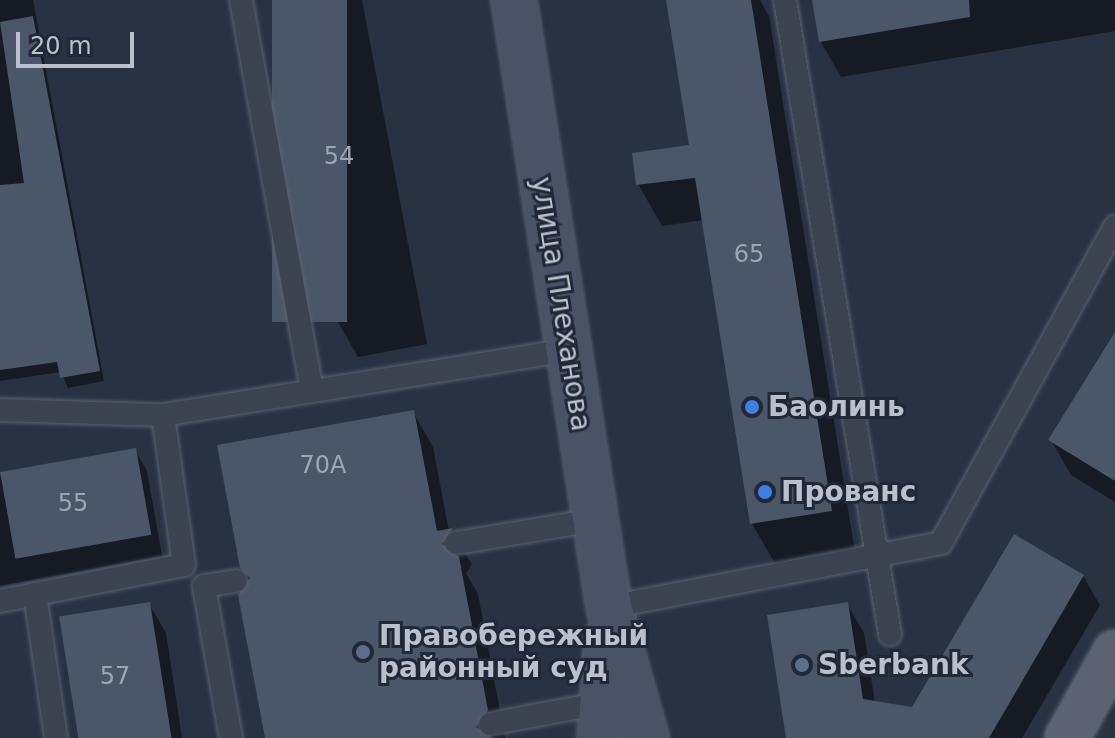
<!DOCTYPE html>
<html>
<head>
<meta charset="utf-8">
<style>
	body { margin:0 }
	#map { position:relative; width:1115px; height:738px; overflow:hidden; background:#283243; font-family:"DejaVu Sans",sans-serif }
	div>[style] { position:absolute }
	.shadow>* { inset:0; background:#0007 }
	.building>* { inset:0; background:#4c5669; transform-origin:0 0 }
	.roads { filter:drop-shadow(0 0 2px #5b6270) drop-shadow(0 0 2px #5b6270) }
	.lane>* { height:22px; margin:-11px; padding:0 11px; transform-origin:11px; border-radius:11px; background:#3c4452 }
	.secondary>* { height:44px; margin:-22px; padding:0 22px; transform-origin:22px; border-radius:22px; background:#4a5365 }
	.primary>* { height:44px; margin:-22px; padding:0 22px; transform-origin:22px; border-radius:22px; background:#5b6372 }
	.dots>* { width:22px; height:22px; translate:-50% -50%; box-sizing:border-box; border:4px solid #212938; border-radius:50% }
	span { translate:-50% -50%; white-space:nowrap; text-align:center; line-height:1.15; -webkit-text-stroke:6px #212938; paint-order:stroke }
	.number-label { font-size:24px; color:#9ea6b3 }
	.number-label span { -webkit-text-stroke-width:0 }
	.street-label { font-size:28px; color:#bac0cc }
	.poi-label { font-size:28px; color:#bac0cc; font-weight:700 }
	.left { translate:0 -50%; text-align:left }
	.scale { position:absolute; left:16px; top:32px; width:118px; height:36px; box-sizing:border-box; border:4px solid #bac0cc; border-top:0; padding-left:10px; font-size:24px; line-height:28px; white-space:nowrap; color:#bac0cc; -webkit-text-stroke:6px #212938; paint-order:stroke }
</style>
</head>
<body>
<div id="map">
	<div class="shadow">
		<div style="clip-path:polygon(0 0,33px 0,104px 381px,68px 388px,61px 372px,0 381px)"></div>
		<div style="clip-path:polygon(275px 0,362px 0,427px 344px,358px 357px,334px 315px)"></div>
		<div style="clip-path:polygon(668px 0,760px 0,769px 16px,855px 552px,776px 565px,752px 524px,704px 220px,662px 226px,638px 184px,692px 146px)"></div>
		<div style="clip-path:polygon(814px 0,1115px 0,1115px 31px,841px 77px,821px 42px)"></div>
		<div style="clip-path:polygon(1115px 336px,1115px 502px,1071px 475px,1051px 440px)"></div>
		<div style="clip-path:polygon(413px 412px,433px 447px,449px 531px,472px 564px,466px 573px,478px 594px,505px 738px,267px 738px,250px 581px,242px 567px)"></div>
		<div style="clip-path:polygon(135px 450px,147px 471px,162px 556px,0 586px,0 476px)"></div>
		<div style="clip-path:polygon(1083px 576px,1100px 605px,1022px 738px,788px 738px,847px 604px,864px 633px,875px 703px,913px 709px)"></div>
		<div style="clip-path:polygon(149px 604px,166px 633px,182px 738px,80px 738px)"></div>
	</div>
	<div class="building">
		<div style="left:272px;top:0;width:75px;height:322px"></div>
		<div style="clip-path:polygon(666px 0,751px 0,832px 511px,750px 524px,695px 178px,636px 185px,632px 153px,689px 145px)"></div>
		<div style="clip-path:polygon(812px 0,969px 0,970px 17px,819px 42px)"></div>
		<div style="clip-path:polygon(33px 16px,100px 371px,60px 378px,57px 362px,0 370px,0 185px,24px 183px,0 22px)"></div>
		<div style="clip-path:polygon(1115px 332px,1115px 481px,1048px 440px)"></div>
		<div style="clip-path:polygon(414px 410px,437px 531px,453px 528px,442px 544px,459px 557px,488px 710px,476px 727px,493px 738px,265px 738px,238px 595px,250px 578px,240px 568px,217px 445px)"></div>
		<div style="left:136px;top:448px;width:88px;height:138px;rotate:80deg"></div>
		<div style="clip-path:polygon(1014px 534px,1084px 575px,989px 738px,786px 738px,767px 615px,848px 602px,863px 699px,912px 707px)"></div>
		<div style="left:150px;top:602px;width:138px;height:92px;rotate:81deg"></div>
	</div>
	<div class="roads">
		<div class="lane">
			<div style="left:241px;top:0;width:396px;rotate:79.7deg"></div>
			<div style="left:785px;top:0;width:643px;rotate:80.6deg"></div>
			<div style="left:0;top:410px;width:163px;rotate:1.8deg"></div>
			<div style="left:163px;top:415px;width:410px;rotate:-9.1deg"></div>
			<div style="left:456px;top:543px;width:141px;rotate:-9.4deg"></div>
			<div style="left:35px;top:594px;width:146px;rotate:81.7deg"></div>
			<div style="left:0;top:601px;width:187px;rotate:-11.1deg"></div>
			<div style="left:184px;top:565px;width:151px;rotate:-98deg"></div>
			<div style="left:609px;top:607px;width:338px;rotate:-10.9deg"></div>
			<div style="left:941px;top:543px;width:361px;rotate:-61.2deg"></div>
			<div style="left:490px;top:724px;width:114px;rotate:-10.6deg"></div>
			<div style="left:231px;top:738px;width:154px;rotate:-100.1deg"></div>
			<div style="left:204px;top:586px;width:32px;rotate:-9deg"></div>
		</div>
		<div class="secondary">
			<div style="left:514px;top:0;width:614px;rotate:81.1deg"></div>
			<div style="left:609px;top:607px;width:136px;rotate:74.2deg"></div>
			<div style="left:600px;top:738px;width:100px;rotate:-86deg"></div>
		</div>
		<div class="primary">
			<div style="left:1067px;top:738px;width:98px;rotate:-60.8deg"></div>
		</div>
	</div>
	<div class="dots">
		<div style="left:752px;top:407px;background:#3f7fe0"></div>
		<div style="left:765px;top:492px;background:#3f7fe0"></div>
		<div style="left:363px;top:652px;background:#5c6f8a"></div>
		<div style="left:802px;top:665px;background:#5c6f8a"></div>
	</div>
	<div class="number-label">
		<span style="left:339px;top:157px">54</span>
		<span style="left:749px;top:255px">65</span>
		<span style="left:323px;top:466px">70А</span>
		<span style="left:73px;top:504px">55</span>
		<span style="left:115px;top:677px">57</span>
	</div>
	<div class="street-label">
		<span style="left:561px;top:304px;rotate:81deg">улица Плеханова</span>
	</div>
	<div class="poi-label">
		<span class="left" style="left:768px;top:407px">Баолинь</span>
		<span class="left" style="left:781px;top:492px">Прованс</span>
		<span class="left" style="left:379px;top:652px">Правобережный<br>районный суд</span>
		<span class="left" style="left:818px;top:665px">Sberbank</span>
	</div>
	<div class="scale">20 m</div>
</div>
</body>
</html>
